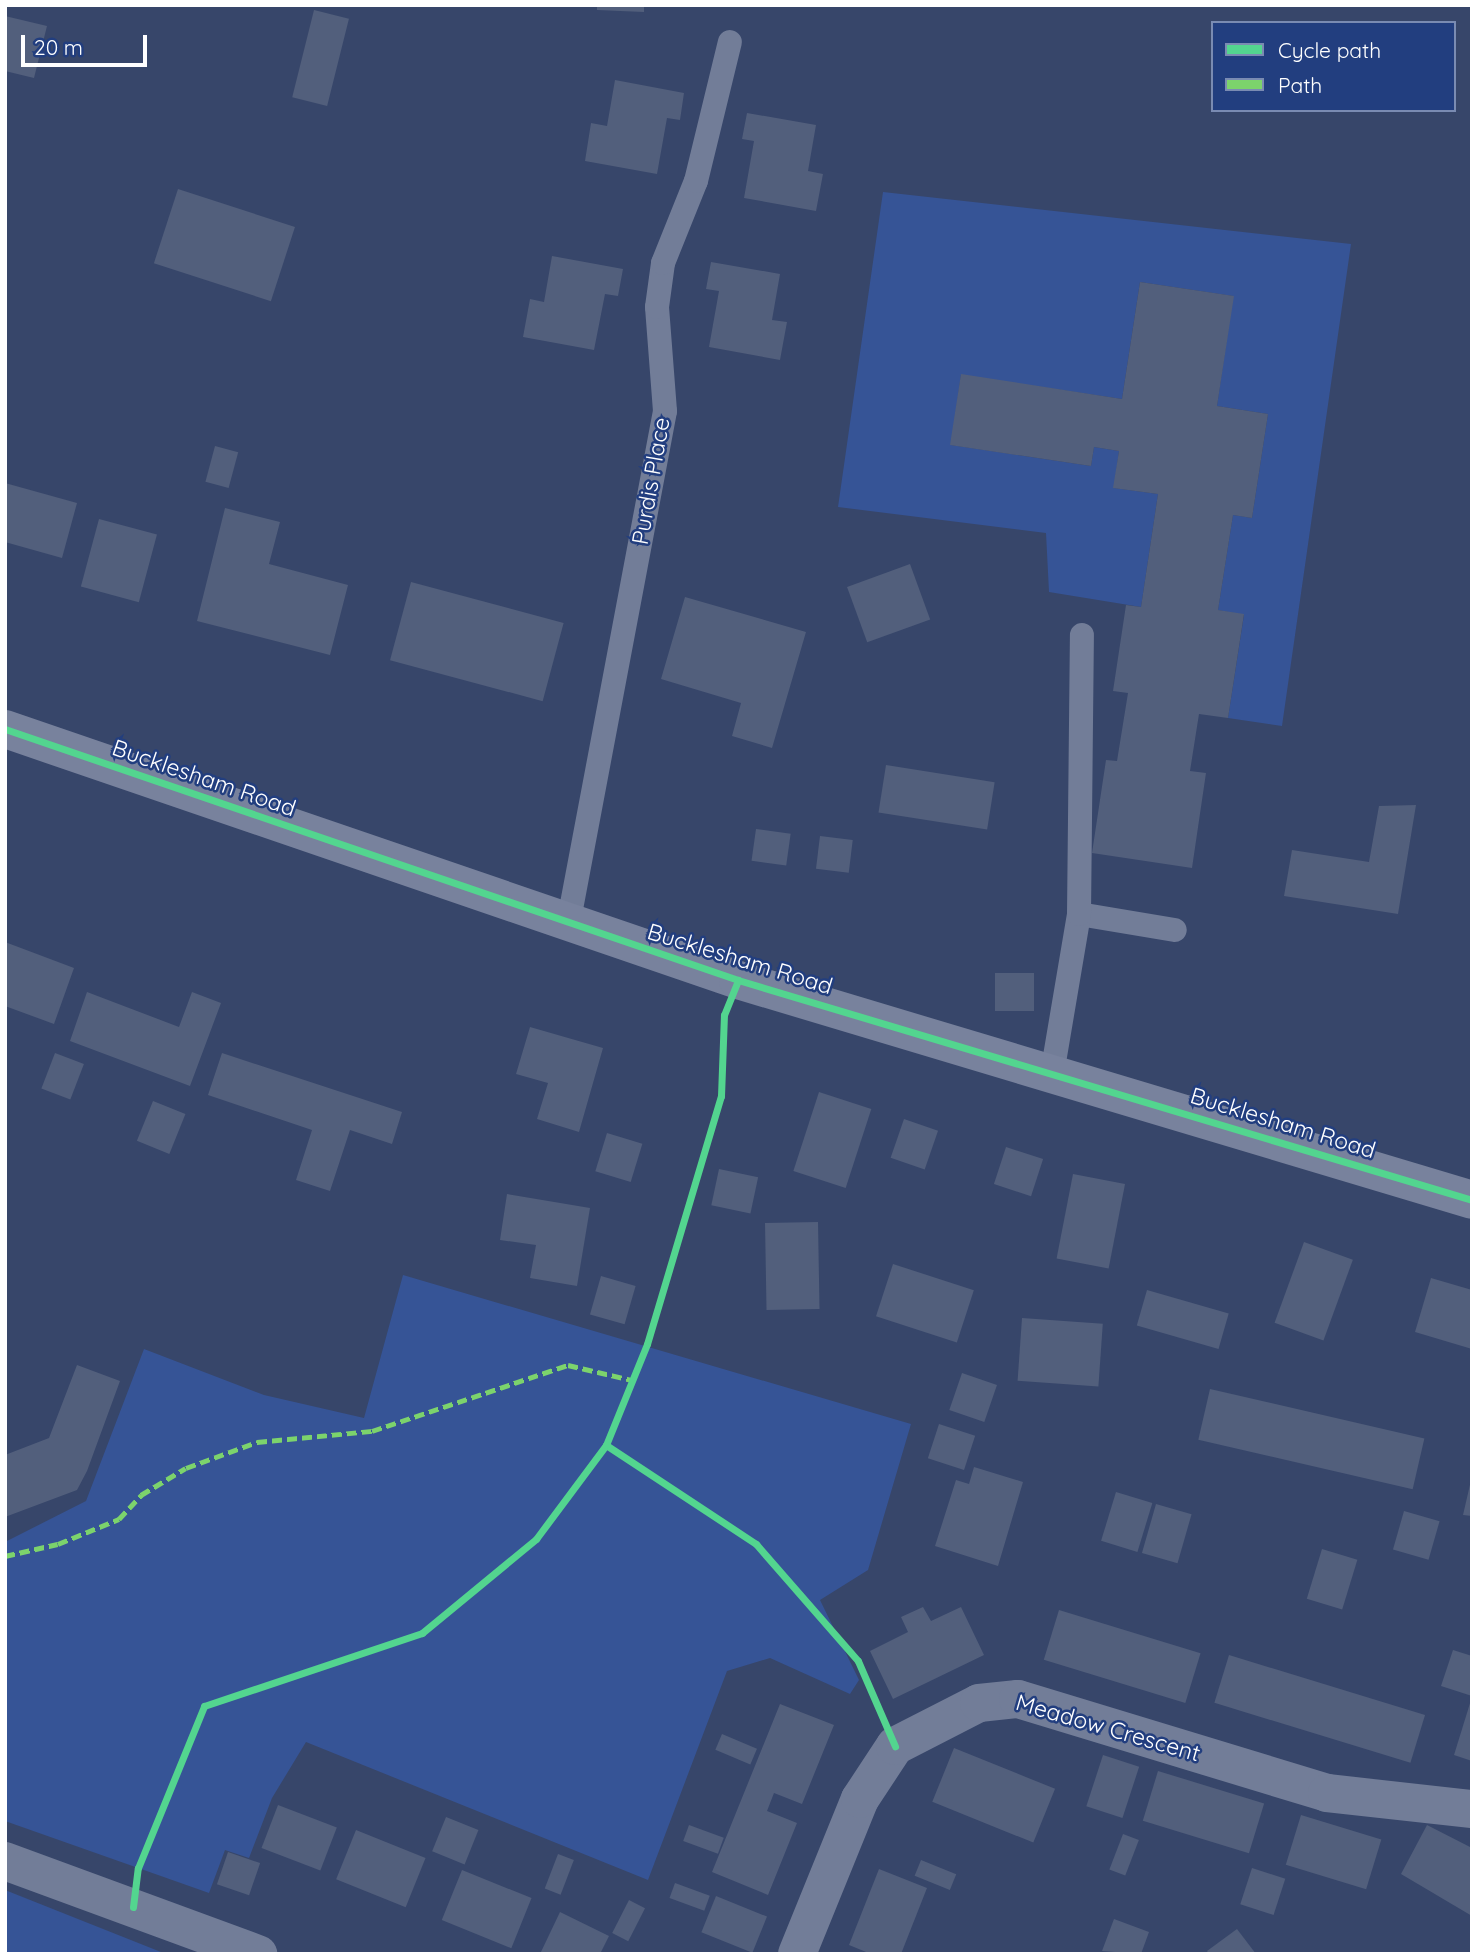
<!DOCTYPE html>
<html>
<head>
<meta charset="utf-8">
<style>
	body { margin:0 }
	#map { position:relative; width:1477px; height:1959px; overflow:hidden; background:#37466a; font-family:Quicksand,sans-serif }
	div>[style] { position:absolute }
	.green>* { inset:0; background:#365496 }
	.building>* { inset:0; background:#525f7c; transform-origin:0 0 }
	.lane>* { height:24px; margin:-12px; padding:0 12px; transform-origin:12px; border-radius:12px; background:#727d98 }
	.street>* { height:38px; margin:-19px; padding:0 19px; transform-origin:19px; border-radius:19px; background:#727d98 }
	.secondary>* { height:38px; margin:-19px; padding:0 19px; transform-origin:19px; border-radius:19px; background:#78829d }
	.quiet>* { height:5px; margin-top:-2.5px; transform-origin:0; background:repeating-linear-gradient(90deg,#7cd36c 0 10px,transparent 0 15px) }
	.cycleway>* { height:7px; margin:-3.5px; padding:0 3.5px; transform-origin:3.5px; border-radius:3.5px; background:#53d58f }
	span { translate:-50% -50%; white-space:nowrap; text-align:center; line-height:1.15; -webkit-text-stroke:5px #223e7f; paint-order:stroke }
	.street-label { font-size:23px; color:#fff }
	.frame { position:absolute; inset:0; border:7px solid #fff; pointer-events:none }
	.legend { position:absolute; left:1211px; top:21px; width:245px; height:91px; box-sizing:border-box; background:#223e7f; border:2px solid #7a8bb2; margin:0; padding:9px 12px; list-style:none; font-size:21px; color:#fff }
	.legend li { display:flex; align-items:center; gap:14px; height:35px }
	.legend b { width:35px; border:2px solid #7a8bb2 }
	.scale { position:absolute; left:21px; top:35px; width:126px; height:32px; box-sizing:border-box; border:4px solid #fff; border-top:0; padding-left:9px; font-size:21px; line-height:24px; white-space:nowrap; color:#fff; -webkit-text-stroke:5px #223e7f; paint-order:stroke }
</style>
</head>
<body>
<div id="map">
	<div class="green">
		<div style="clip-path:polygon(883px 192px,1351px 244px,1282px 726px,1228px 718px,1244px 615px,1218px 610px,1233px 515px,1252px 518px,1268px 414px,1217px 406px,1233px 296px,1140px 282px,1122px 399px,961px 375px,951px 445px,1091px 466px,1094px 447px,1119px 451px,1114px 488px,1158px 494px,1141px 607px,1049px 592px,1046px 533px,838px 507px)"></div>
		<div style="clip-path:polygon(403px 1275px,911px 1424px,868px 1570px,820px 1600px,859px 1680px,850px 1694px,770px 1658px,727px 1671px,648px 1880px,306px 1742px,272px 1798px,249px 1858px,225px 1850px,209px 1893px,5px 1821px,5px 1542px,86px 1501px,144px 1349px,264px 1395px,364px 1418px)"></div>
		<div style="clip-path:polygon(5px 1890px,166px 1954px,5px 1954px)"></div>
	</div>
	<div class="building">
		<div style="clip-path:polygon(597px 5px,644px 5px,644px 12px,597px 10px)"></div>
		<div style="left:314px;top:10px;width:36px;height:90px;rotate:14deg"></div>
		<div style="clip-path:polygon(5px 16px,47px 26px,34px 78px,5px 71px)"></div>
		<div style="clip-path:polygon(615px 80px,684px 93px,680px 120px,667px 118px,657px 174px,585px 161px,591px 123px,607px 126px)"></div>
		<div style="clip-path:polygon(747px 113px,816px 125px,808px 171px,823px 174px,816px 211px,744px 198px,754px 141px,742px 139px)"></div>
		<div style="left:178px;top:189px;width:123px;height:78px;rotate:18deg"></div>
		<div style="clip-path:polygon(552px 256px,623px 269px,618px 296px,605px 294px,594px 350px,523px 337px,530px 299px,544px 302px)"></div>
		<div style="clip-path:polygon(711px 262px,780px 274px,772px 320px,787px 322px,780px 360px,709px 347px,719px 291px,706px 289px)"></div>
		<div style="clip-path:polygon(1140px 282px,1234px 296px,1217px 406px,1268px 414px,1252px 518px,1233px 515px,1218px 610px,1244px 614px,1228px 718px,1199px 714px,1190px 771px,1206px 773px,1192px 868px,1092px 853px,1106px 760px,1117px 761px,1128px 693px,1113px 691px,1126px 605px,1141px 607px,1158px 494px,1113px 488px,1119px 451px,1094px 447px,1091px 466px,950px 445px,961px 374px,1122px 399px)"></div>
		<div style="left:215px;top:446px;width:24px;height:37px;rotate:15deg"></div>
		<div style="clip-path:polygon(5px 483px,77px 503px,62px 558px,5px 542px)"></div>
		<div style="clip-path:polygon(225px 508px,280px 522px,269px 564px,348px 585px,330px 655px,197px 621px)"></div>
		<div style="left:99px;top:519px;width:60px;height:70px;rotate:15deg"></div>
		<div style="left:910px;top:564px;width:59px;height:67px;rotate:70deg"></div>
		<div style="left:411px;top:582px;width:158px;height:81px;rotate:15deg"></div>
		<div style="clip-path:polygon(685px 597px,806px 632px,772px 748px,732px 736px,741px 703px,661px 679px)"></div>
		<div style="left:886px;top:765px;width:110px;height:48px;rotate:9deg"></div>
		<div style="clip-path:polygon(1416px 805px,1398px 914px,1284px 896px,1292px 850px,1369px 862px,1379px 806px)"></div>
		<div style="left:756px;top:829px;width:35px;height:32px;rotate:8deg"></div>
		<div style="left:820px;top:836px;width:33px;height:33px;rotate:7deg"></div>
		<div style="clip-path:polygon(5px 942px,74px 968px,54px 1024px,5px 1006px)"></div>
		<div style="left:1034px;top:973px;width:38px;height:39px;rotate:90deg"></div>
		<div style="clip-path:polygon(87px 992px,179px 1027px,192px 992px,221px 1003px,190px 1086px,70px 1041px)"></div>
		<div style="clip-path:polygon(530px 1027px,603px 1048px,579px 1132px,537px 1119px,548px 1083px,516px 1074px)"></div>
		<div style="left:55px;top:1053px;width:31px;height:38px;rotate:21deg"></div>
		<div style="clip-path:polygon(222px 1053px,402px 1112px,392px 1144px,350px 1130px,330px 1191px,296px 1180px,312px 1130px,208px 1095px)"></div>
		<div style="left:819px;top:1092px;width:55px;height:83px;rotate:18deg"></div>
		<div style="left:153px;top:1101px;width:35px;height:43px;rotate:22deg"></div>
		<div style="left:904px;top:1119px;width:36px;height:41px;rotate:19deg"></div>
		<div style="left:607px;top:1133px;width:37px;height:40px;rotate:17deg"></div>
		<div style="left:1006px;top:1147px;width:39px;height:39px;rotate:18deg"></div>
		<div style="left:719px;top:1169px;width:40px;height:37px;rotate:12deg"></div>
		<div style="left:1073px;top:1174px;width:53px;height:86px;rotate:11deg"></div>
		<div style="clip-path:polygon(507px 1194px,590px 1208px,577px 1286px,530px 1278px,536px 1245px,500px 1240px)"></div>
		<div style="left:818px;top:1222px;width:87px;height:53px;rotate:89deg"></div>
		<div style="left:1304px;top:1242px;width:52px;height:86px;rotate:20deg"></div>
		<div style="left:893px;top:1264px;width:85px;height:55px;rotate:18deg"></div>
		<div style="left:601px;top:1276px;width:36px;height:40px;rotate:16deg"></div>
		<div style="clip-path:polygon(1431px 1278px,1472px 1290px,1472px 1349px,1415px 1332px)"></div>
		<div style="left:1147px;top:1290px;width:85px;height:37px;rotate:16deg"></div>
		<div style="left:1022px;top:1318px;width:81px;height:63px;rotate:4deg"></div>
		<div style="clip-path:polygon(77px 1365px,120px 1381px,87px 1471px,77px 1490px,5px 1517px,5px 1455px,49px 1438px)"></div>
		<div style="left:962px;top:1373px;width:37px;height:39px;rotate:19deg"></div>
		<div style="left:1210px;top:1389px;width:220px;height:52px;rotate:13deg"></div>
		<div style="left:939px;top:1424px;width:38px;height:36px;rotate:18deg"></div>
		<div style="clip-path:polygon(974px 1467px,1023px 1482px,998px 1566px,935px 1546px,956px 1480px,969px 1484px)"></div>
		<div style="clip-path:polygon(1472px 1476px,1472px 1516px,1463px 1515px)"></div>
		<div style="left:1116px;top:1492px;width:38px;height:51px;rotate:17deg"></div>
		<div style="left:1156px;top:1504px;width:37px;height:51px;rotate:16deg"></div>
		<div style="left:1404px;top:1511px;width:37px;height:40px;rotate:16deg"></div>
		<div style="left:1322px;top:1549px;width:37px;height:52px;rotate:17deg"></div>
		<div style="clip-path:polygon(923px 1607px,931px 1621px,961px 1607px,984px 1655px,893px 1699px,870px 1651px,908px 1632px,901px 1617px)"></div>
		<div style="left:1059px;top:1610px;width:148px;height:52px;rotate:17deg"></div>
		<div style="clip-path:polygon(1453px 1650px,1472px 1656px,1472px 1696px,1441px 1686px)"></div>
		<div style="left:1229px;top:1655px;width:205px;height:50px;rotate:17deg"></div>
		<div style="clip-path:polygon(1471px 1700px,1472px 1700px,1472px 1761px,1454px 1755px)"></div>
		<div style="clip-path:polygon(780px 1704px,834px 1725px,802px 1804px,774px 1793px,767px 1811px,797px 1823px,768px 1895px,712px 1872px)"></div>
		<div style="left:722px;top:1734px;width:38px;height:17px;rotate:23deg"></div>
		<div style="left:954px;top:1748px;width:109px;height:58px;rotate:22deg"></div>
		<div style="left:1103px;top:1755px;width:38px;height:54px;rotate:18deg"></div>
		<div style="left:1158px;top:1771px;width:111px;height:52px;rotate:17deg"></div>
		<div style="left:278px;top:1805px;width:63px;height:46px;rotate:21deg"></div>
		<div style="left:1301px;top:1815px;width:84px;height:52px;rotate:17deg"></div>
		<div style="left:446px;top:1817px;width:35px;height:37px;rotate:22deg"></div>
		<div style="left:689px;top:1825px;width:37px;height:17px;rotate:20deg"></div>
		<div style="clip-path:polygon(1427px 1825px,1472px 1848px,1472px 1916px,1401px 1874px)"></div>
		<div style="left:356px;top:1830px;width:75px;height:53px;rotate:22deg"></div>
		<div style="left:1123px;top:1834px;width:17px;height:38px;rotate:21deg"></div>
		<div style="left:228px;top:1852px;width:34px;height:34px;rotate:19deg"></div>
		<div style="left:558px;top:1854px;width:17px;height:37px;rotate:21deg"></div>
		<div style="left:921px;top:1860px;width:38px;height:17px;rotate:22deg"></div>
		<div style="left:1252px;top:1868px;width:35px;height:38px;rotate:18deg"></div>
		<div style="clip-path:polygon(879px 1869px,927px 1888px,901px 1954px,871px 1954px,849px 1945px)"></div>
		<div style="left:462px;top:1870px;width:75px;height:54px;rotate:22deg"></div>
		<div style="left:675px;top:1883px;width:37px;height:16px;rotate:20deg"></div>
		<div style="left:716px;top:1896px;width:55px;height:39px;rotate:22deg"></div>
		<div style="left:629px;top:1900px;width:18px;height:37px;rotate:27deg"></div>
		<div style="clip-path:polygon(560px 1912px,609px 1936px,600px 1954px,540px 1954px)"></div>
		<div style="clip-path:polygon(1114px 1919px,1149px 1932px,1141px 1954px,1102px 1951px)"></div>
		<div style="clip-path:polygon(1237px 1929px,1256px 1954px,1209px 1954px,1207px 1951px)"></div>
	</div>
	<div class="lane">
		<div style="left:1079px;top:914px;width:97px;rotate:9.5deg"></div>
		<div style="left:568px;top:925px;width:523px;rotate:-79.31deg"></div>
		<div style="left:665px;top:411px;width:104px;rotate:-94.4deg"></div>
		<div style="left:657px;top:307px;width:44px;rotate:-82.2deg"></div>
		<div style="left:663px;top:263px;width:88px;rotate:-68.1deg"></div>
		<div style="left:696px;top:181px;width:143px;rotate:-76.3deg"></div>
		<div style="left:1052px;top:1074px;width:162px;rotate:-80.4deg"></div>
		<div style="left:1079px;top:914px;width:279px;rotate:-89.4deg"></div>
	</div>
	<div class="street">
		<div style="left:5px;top:1861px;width:270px;rotate:20.2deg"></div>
		<div style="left:797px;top:1954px;width:167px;rotate:-67.9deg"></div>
		<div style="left:860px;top:1799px;width:64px;rotate:-56.6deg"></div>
		<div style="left:895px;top:1746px;width:94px;rotate:-27.1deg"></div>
		<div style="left:979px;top:1703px;width:39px;rotate:-6deg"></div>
		<div style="left:1018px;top:1699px;width:323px;rotate:16.9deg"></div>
		<div style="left:1327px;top:1793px;width:146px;rotate:6.3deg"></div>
	</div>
	<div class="secondary">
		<div style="left:5px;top:729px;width:775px;rotate:18.9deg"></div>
		<div style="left:738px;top:980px;width:766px;rotate:16.68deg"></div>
	</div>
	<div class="quiet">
		<div style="left:5px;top:1556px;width:54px;rotate:-12.8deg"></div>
		<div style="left:58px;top:1544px;width:66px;rotate:-22.3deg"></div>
		<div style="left:119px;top:1519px;width:33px;rotate:-47deg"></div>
		<div style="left:141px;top:1495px;width:52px;rotate:-31deg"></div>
		<div style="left:186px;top:1468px;width:76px;rotate:-20.1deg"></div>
		<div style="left:257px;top:1442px;width:116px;rotate:-5.5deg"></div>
		<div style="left:372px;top:1431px;width:207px;rotate:-18.6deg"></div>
		<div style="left:568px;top:1365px;width:66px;rotate:13.2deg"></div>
	</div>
	<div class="cycleway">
		<div style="left:5px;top:729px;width:775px;rotate:18.9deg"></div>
		<div style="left:738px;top:980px;width:766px;rotate:16.68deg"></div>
		<div style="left:606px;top:1445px;width:180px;rotate:33.4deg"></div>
		<div style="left:756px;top:1544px;width:155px;rotate:48.9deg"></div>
		<div style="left:858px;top:1661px;width:93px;rotate:66.5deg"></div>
		<div style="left:133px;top:1907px;width:39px;rotate:-83deg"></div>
		<div style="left:138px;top:1868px;width:175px;rotate:-67.8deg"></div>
		<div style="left:204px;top:1706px;width:230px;rotate:-18.5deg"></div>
		<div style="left:422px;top:1633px;width:148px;rotate:-39.5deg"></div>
		<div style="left:536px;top:1539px;width:117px;rotate:-53.3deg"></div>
		<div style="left:606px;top:1445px;width:109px;rotate:-67.9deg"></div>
		<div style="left:647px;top:1344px;width:259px;rotate:-73.4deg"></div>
		<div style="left:721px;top:1096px;width:81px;rotate:-87.9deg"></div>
		<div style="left:724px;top:1015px;width:38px;rotate:-68deg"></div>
	</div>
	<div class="street-label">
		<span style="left:651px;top:481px;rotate:-80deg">Purdis Place</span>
		<span style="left:204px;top:778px;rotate:19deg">Bucklesham Road</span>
		<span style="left:740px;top:959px;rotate:17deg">Bucklesham Road</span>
		<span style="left:1283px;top:1123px;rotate:17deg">Bucklesham Road</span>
		<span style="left:1108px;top:1728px;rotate:16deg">Meadow Crescent</span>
	</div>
	<div class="frame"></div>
	<ul class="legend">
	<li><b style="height:9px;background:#53d58f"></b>Cycle path</li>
	<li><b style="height:9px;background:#7cd36c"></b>Path</li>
	</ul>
	<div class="scale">20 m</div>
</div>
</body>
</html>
